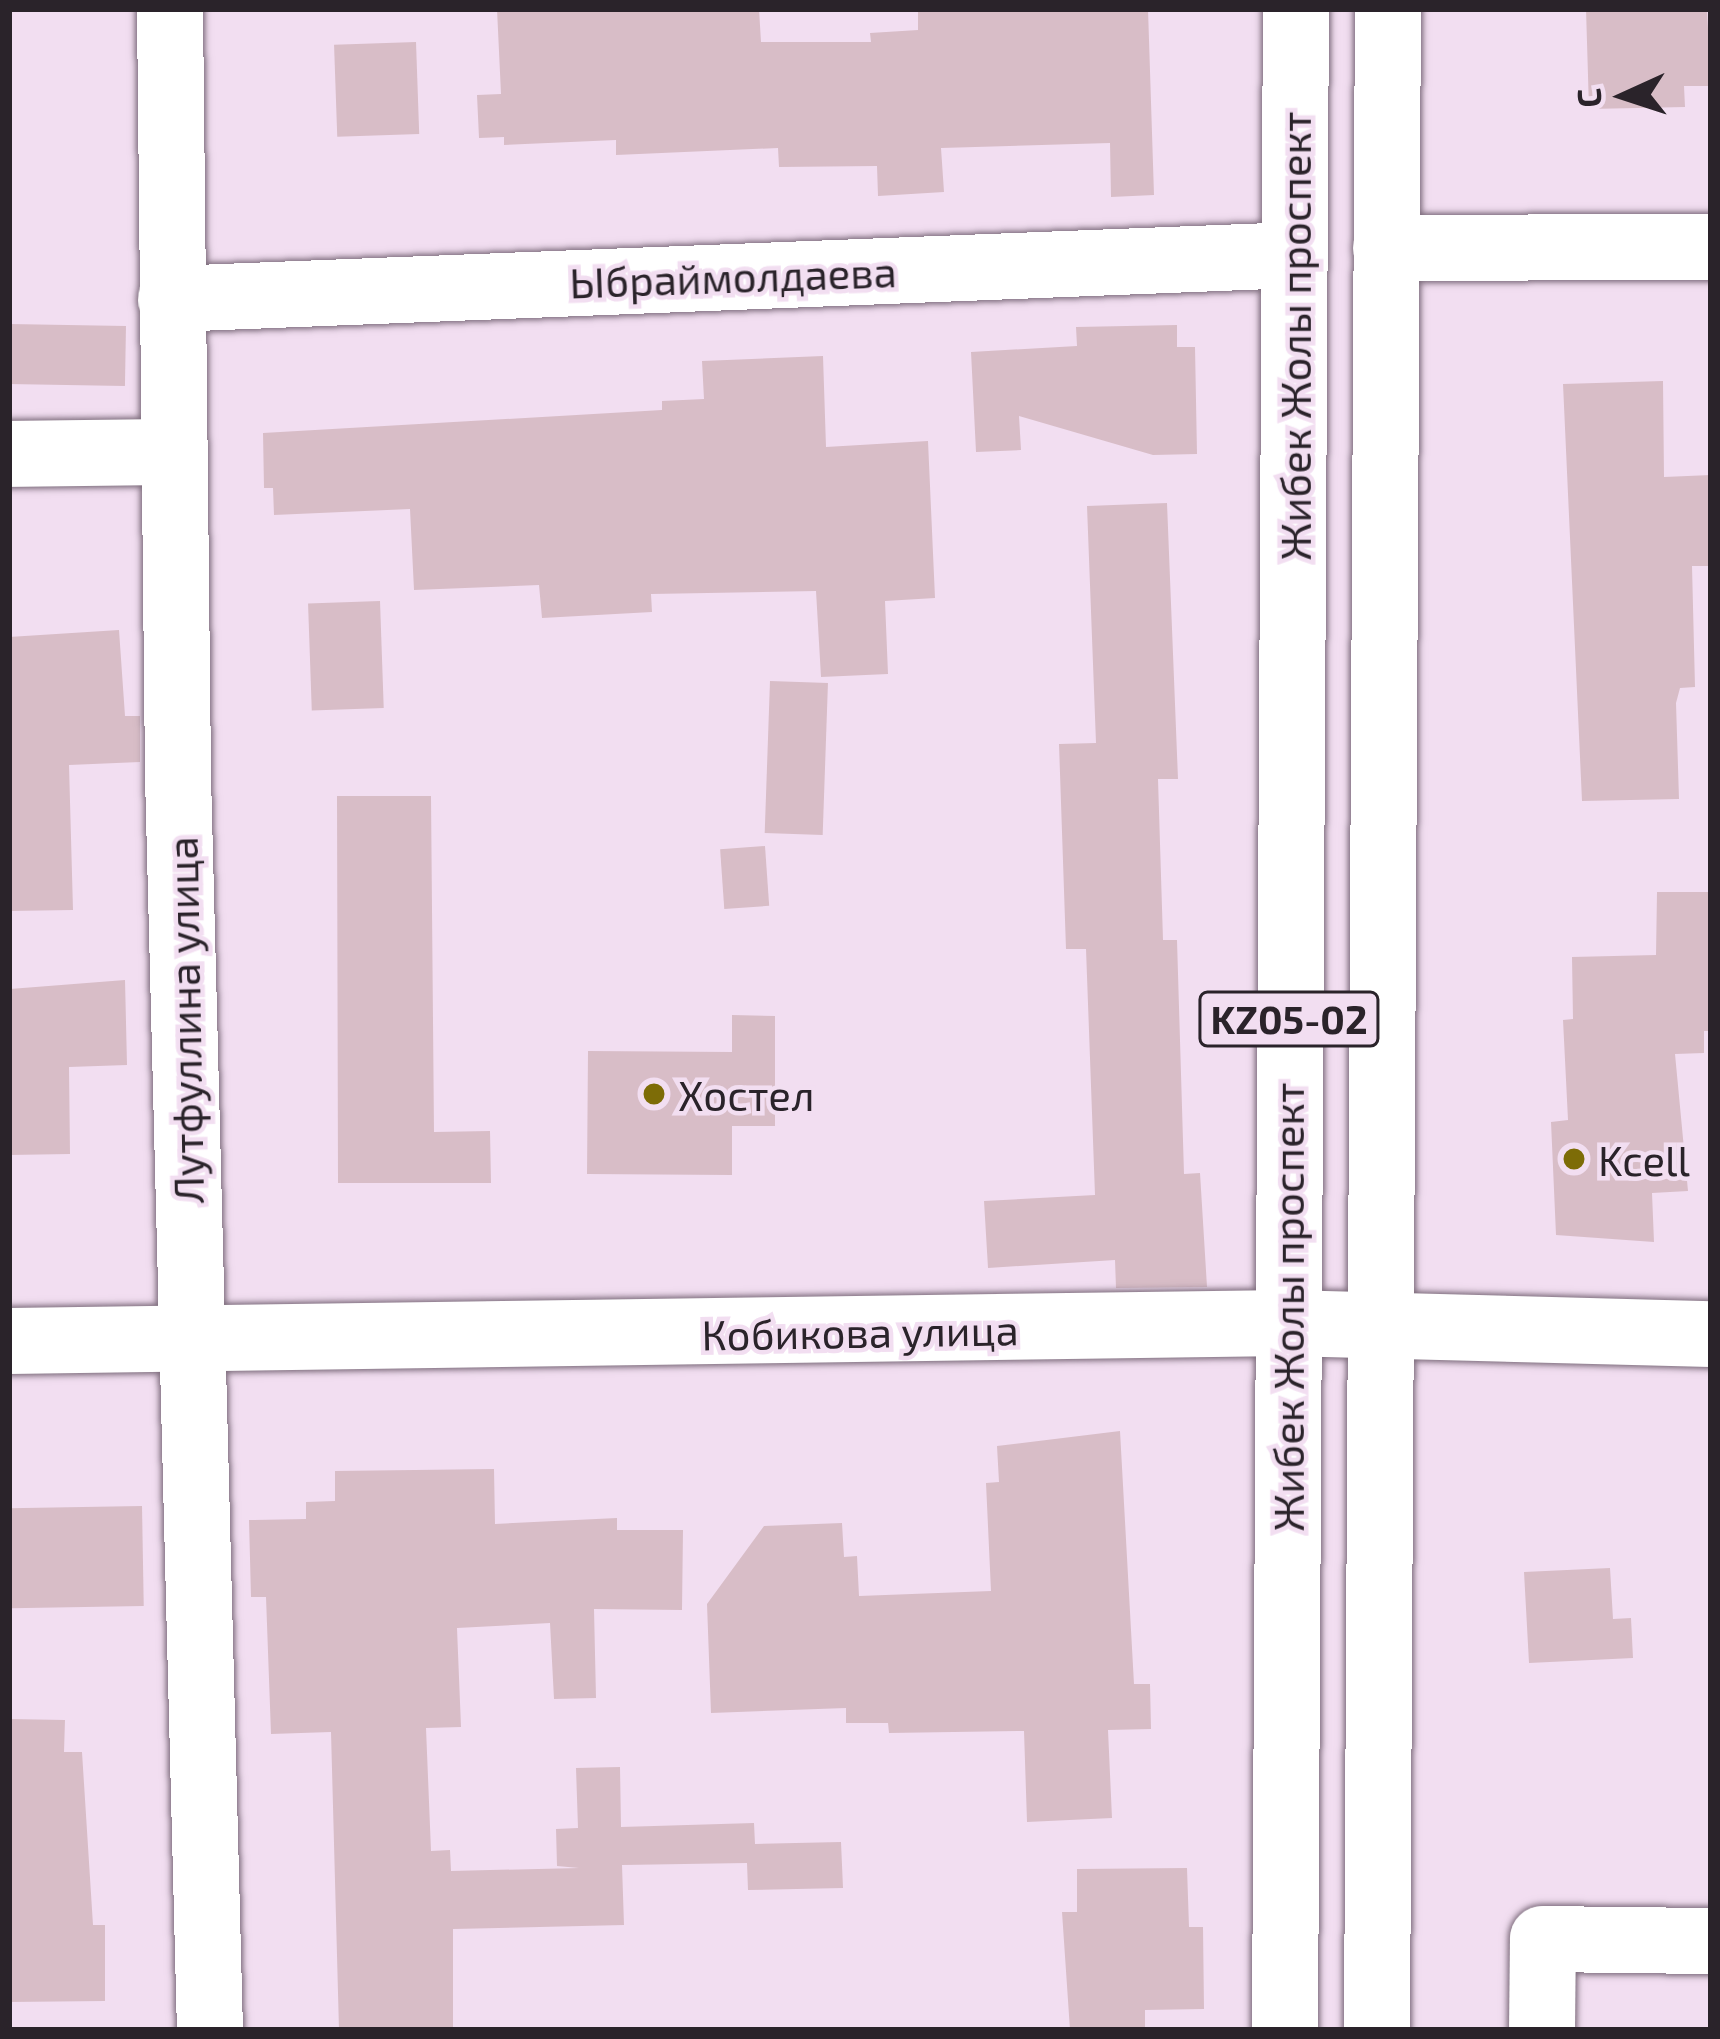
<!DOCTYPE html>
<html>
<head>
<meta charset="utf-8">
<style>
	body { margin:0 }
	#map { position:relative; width:1720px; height:2039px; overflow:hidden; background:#f2def1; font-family:"Exo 2",sans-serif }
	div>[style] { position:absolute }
	.building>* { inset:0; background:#d8bdc7; transform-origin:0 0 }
	.roads { filter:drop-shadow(0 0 3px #7e6d7d) drop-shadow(0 0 3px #7e6d7d) }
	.minor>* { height:66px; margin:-33px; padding:0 33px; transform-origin:33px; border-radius:33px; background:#fff }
	.highway>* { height:66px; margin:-33px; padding:0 33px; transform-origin:33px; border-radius:33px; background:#fff }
	.dots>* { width:33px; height:33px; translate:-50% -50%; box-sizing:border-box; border:6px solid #f2def1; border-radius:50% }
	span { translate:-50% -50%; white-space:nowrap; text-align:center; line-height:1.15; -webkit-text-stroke:9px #f2def1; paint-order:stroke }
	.shield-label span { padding:3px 9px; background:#f2def1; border:3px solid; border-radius:9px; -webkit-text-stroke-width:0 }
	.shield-label { font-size:39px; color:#2a232a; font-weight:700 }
	.street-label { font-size:42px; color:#2a232a }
	.poi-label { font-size:42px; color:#2a232a }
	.left { translate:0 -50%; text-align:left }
	.frame { position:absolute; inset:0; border:12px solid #2a232a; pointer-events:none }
	.north { position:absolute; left:1564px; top:36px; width:120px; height:120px; -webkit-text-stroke:9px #f2def1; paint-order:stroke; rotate:267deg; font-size:33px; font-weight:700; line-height:48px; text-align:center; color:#2a232a }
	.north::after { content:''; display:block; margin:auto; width:42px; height:54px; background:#2a232a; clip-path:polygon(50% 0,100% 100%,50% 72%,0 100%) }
</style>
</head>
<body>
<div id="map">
	<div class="building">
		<div style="clip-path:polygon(497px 9px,759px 9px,761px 42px,871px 42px,870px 33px,918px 30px,918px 9px,1148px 9px,1154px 195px,1111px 197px,1110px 143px,941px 148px,944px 192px,878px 196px,877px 166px,779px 167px,778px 148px,616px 155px,616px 140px,504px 145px,504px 137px,479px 138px,477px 95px,501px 94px)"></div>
		<div style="clip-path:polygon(1586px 9px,1707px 9px,1711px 86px,1684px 86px,1685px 107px,1589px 109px)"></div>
		<div style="left:416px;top:42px;width:92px;height:82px;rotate:88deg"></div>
		<div style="left:9px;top:324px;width:117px;height:60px;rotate:1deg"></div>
		<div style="clip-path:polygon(1177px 325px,1177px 347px,1195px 347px,1197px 454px,1153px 455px,1019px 416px,1021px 450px,976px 452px,971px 352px,1077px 346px,1076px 327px)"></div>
		<div style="clip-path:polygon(823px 356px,826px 447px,928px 441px,935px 598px,885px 601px,888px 674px,821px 677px,816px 591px,651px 594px,652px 612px,542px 618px,539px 585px,414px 590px,410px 509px,274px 515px,273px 488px,264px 488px,263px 433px,662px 410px,662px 401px,704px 399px,702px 361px)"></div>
		<div style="clip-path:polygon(1663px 381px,1664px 477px,1711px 475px,1711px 566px,1692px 566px,1695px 687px,1680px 688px,1676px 703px,1679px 799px,1582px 801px,1563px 384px)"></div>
		<div style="clip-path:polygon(1167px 503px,1178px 779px,1158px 779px,1163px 940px,1177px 940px,1184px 1174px,1200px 1173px,1207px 1287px,1116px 1288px,1115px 1260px,988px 1268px,984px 1201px,1095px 1195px,1086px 949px,1066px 949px,1059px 744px,1096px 743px,1087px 506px)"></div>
		<div style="left:380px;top:601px;width:107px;height:72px;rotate:88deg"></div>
		<div style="clip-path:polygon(119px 630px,125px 716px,140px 716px,140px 762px,69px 765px,73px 910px,9px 911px,9px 637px)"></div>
		<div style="left:770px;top:681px;width:58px;height:152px;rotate:2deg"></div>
		<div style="clip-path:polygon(337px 796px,431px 796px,434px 1132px,490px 1131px,491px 1183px,338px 1183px)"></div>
		<div style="left:765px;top:846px;width:60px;height:45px;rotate:86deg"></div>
		<div style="clip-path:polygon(1657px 892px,1711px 892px,1711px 1031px,1704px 1031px,1704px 1053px,1675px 1054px,1688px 1191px,1652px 1193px,1654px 1242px,1556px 1235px,1551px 1122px,1568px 1120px,1563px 1020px,1573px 1019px,1572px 957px,1656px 955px)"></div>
		<div style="clip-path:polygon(125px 980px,127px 1065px,69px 1067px,70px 1154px,9px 1155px,10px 989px)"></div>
		<div style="clip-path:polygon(732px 1015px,775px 1016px,775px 1126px,732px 1126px,732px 1175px,587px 1174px,588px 1051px,732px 1052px)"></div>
		<div style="clip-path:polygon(1120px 1431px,1134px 1684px,1150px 1684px,1151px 1729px,1108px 1730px,1112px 1818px,1027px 1822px,1024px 1731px,889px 1733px,888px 1723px,846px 1723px,846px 1708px,711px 1713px,707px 1604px,764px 1526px,842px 1523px,844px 1557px,857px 1556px,859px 1596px,991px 1591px,986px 1483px,999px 1482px,997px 1446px)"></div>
		<div style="clip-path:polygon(494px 1469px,495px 1524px,617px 1518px,617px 1530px,683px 1530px,682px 1610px,594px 1609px,596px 1698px,554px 1699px,550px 1623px,457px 1628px,461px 1727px,426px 1728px,431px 1851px,450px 1850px,451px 1871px,579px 1868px,557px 1866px,556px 1829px,578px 1828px,576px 1768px,620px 1767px,621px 1827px,754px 1823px,755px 1844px,841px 1842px,843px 1888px,748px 1890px,747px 1863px,622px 1865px,624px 1925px,453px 1929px,453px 2030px,339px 2030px,331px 1732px,271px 1734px,266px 1597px,251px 1597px,249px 1520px,306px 1519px,306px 1502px,335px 1501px,335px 1471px)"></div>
		<div style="left:142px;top:1506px;width:100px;height:133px;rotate:89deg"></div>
		<div style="clip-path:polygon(1610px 1568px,1613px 1619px,1631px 1618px,1633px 1658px,1529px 1663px,1524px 1572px)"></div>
		<div style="clip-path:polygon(9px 1719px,65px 1720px,64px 1752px,82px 1752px,93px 1925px,105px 1925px,105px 2001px,9px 2002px)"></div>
		<div style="clip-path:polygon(1187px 1868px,1189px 1927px,1203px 1927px,1204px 2009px,1145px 2010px,1145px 2030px,1070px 2030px,1062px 1912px,1077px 1912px,1077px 1869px)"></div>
	</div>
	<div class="roads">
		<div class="minor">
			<div style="left:170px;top:9px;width:767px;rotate:89.4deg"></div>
			<div style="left:178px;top:776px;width:1254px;rotate:88.54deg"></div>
			<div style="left:1386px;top:248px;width:325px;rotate:-0.2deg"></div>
			<div style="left:171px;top:299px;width:1124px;rotate:-2.24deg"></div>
			<div style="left:9px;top:454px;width:165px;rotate:-0.7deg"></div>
			<div style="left:9px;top:1341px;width:1277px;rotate:-0.81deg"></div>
			<div style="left:1286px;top:1323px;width:425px;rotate:1.5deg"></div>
			<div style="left:1542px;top:2030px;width:91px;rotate:-89.4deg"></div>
			<div style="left:1543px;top:1939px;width:168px;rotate:0.7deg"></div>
		</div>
		<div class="highway">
			<div style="left:1285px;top:2030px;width:2021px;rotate:-89.69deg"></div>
			<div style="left:1377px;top:2030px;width:2021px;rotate:-89.69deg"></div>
		</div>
	</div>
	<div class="dots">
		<div style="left:654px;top:1094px;background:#7d6c07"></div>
		<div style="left:1574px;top:1159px;background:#7d6c07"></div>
	</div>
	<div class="shield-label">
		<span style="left:1289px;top:1019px">KZ05-02</span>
	</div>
	<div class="street-label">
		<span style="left:733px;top:276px;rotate:-2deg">Ыбраймолдаева</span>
		<span style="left:1294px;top:336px;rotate:-90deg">Жибек Жолы проспект</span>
		<span style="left:184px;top:1020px;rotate:-91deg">Лутфуллина улица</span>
		<span style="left:1287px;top:1307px;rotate:-90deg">Жибек Жолы проспект</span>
		<span style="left:860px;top:1331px;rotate:-1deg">Кобикова улица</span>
	</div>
	<div class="poi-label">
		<span class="left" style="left:678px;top:1094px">Хостел</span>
		<span class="left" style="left:1598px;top:1159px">Kcell</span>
	</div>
	<div class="frame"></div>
	<div class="north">С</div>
</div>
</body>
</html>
